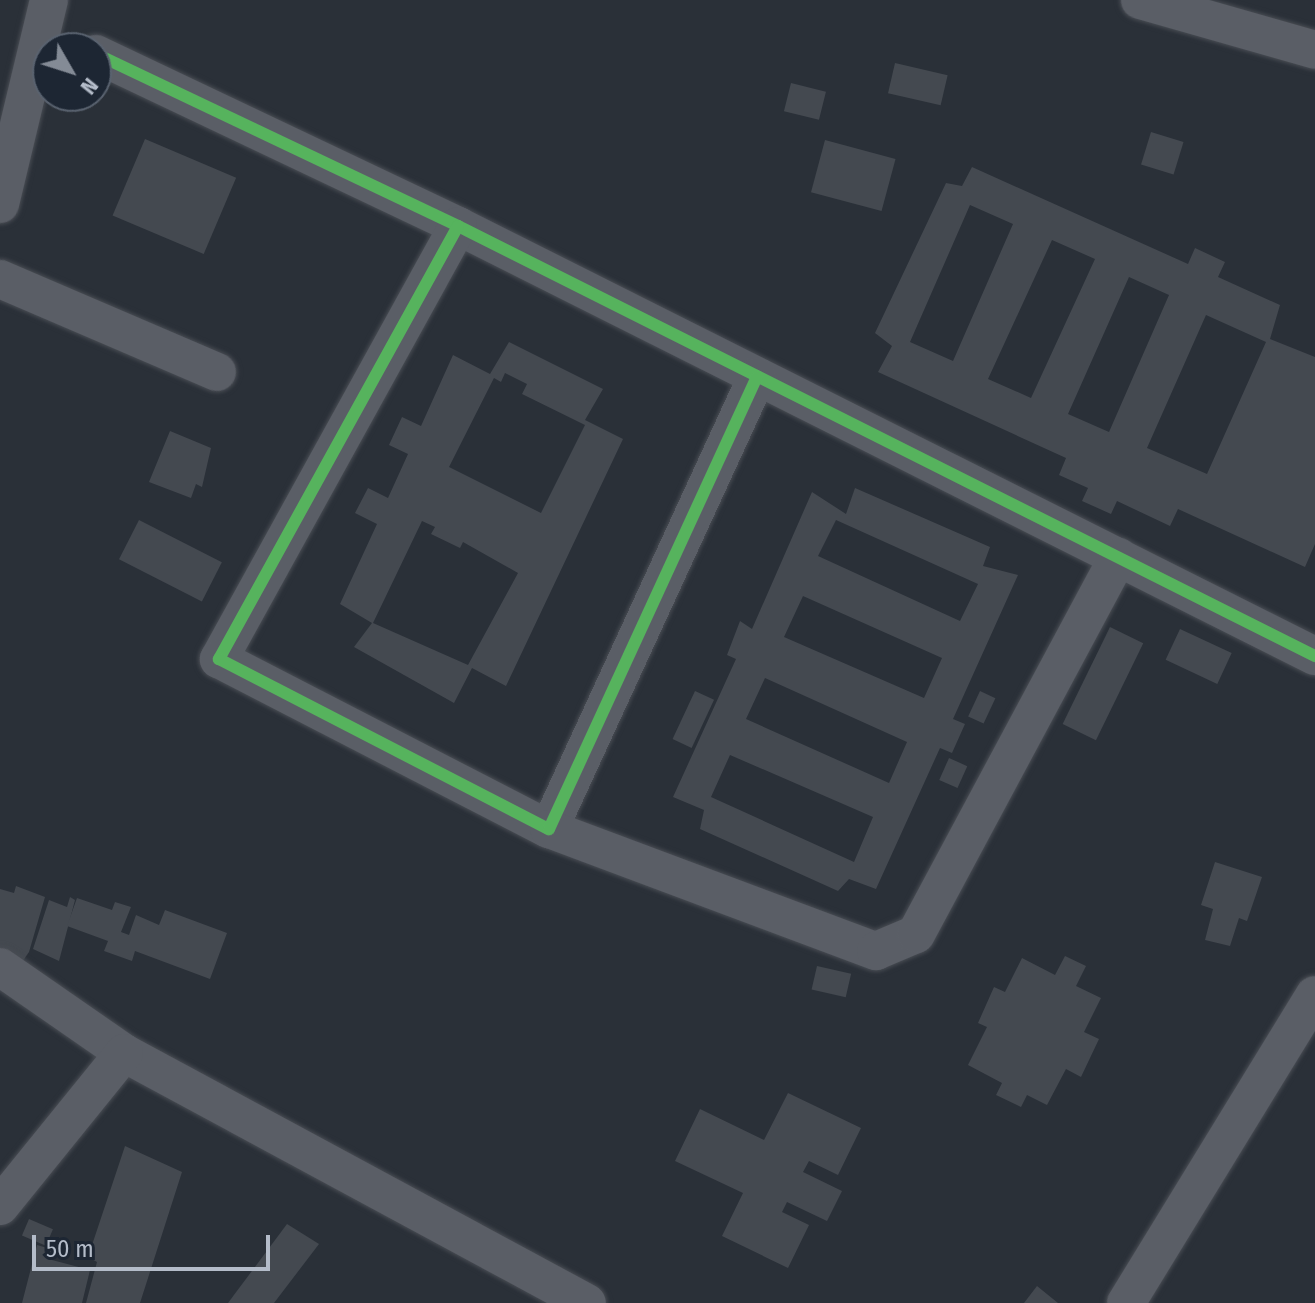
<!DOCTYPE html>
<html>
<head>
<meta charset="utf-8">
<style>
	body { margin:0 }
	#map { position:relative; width:1315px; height:1303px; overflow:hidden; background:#2a3038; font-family:"Fira Sans Condensed",sans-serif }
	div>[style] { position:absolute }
	.building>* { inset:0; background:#444950; transform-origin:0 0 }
	.roads { filter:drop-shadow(0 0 2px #484c53) drop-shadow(0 0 2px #484c53) }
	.minor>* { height:38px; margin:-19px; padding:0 19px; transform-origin:19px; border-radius:19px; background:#5a5e66 }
	.cycleway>* { height:12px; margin:-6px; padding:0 6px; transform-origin:6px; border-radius:6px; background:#56b35d }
	span { translate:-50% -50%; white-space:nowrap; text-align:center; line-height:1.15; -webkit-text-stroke:8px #1d2633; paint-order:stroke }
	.north { position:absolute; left:32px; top:32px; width:80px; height:80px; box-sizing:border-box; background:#1d2633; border:2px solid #59626f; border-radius:50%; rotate:129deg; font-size:22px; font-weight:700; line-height:32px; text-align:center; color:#b4bcc9 }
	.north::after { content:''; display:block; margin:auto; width:28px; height:36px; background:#848b96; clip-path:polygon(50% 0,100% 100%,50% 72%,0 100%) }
	.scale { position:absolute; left:32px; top:1235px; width:238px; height:36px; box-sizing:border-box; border:4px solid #b4bcc9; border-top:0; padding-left:10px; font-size:24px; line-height:28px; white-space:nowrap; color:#b4bcc9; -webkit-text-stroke:6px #1d2633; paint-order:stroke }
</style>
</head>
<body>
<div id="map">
	<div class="building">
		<div style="left:895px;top:63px;width:54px;height:31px;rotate:13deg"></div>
		<div style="left:791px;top:83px;width:36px;height:29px;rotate:14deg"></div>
		<div style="left:1151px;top:132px;width:34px;height:34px;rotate:17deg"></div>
		<div style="left:145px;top:139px;width:99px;height:83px;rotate:23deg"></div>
		<div style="left:825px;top:140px;width:73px;height:54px;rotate:15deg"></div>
		<div style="clip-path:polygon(evenodd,972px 167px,1188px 264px,1195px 248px,1225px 262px,1218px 277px,1280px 305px,1270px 339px,1315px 357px,1315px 544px,1305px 567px,1178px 509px,1170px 526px,1117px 501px,1111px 514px,1082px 501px,1088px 488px,1059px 475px,1066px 458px,878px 372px,892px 346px,875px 333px,946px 183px,962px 186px,972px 167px,970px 205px,1013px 224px,953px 361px,910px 342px,970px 205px,972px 167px,1052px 240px,1095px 259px,1031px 398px,988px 379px,1052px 240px,972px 167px,1129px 277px,1169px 295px,1109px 432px,1068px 414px,1129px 277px,972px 167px,1206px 315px,1266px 342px,1207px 474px,1147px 448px,1206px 315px)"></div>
		<div style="clip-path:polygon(evenodd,509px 342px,603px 389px,585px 420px,623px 439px,506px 686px,472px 668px,454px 703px,354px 647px,372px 623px,340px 604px,377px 524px,355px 513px,368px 488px,388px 498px,408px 454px,389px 445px,402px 417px,421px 426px,453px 355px,490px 374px,509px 342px,505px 373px,527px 384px,522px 394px,585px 425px,541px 513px,449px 467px,494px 378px,501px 382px,505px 373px,509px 342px,422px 521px,435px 527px,431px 534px,460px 548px,463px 542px,518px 573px,468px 665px,373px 623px,422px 521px)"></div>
		<div style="clip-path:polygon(170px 431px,211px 448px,202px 487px,196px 484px,191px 498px,149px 482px)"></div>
		<div style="clip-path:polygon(evenodd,855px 488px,990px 547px,983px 566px,1018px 575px,953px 719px,965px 724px,952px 753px,940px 748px,876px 889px,849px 879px,838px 891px,700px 829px,704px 810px,673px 797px,736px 659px,727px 655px,740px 621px,752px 629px,812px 492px,846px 514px,855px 488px,836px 520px,978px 584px,960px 621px,818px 556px,836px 520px,855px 488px,803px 596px,942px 658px,924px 698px,784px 637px,803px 596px,855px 488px,765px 678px,907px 742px,889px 783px,746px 719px,765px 678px,855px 488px,730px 755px,873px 817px,854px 862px,711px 797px,730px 755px)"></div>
		<div style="left:139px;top:520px;width:93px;height:44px;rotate:27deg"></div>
		<div style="left:1110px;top:627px;width:37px;height:108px;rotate:26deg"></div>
		<div style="left:1180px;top:629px;width:57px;height:34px;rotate:25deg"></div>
		<div style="left:695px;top:691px;width:21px;height:53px;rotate:25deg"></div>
		<div style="left:980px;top:691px;width:17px;height:28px;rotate:25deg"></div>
		<div style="left:949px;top:758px;width:20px;height:24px;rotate:24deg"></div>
		<div style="clip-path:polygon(1215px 862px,1262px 877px,1247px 921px,1239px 918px,1230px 946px,1205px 940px,1213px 909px,1201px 905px)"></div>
		<div style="clip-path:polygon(16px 886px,45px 897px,29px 952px,18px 968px,0 955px,0 889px,14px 893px)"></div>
		<div style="clip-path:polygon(70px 897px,75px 900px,59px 961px,33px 949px,49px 900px,67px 907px)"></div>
		<div style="clip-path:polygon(77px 898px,112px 910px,115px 902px,131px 907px,121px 932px,129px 935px,136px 915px,159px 925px,165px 910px,227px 933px,210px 979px,135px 951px,132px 961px,104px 951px,108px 941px,67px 926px)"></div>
		<div style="clip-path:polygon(1065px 956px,1086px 966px,1076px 986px,1101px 998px,1084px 1032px,1099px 1039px,1081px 1077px,1066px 1069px,1047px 1105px,1027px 1095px,1021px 1107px,996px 1095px,1002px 1083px,968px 1065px,987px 1027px,978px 1023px,994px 987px,1005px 992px,1022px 958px,1055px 975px)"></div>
		<div style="left:817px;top:966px;width:35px;height:24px;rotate:13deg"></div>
		<div style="clip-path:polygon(788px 1093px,861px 1128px,838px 1175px,809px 1161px,803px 1172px,842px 1191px,827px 1221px,787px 1202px,782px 1212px,809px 1225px,788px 1268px,722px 1236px,743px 1193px,675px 1161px,700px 1109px,764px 1140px)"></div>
		<div style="clip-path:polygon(125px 1146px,182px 1172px,140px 1303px,86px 1303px,97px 1262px,88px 1257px)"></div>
		<div style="left:29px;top:1219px;width:26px;height:18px;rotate:23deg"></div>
		<div style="clip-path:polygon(287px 1224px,319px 1244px,274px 1303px,228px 1303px)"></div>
		<div style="clip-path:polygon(37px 1245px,54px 1250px,52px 1260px,90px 1270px,82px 1303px,22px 1303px)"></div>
		<div style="clip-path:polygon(1037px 1286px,1058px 1303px,1024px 1303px)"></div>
	</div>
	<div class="roads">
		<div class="minor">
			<div style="left:1140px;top:0;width:182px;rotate:15.9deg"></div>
			<div style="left:96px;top:54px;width:401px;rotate:25.4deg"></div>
			<div style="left:458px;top:226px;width:959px;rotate:26.65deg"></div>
			<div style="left:0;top:204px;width:210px;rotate:-76.5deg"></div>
			<div style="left:458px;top:226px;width:495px;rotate:118.9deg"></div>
			<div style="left:219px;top:659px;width:371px;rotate:27.3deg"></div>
			<div style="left:549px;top:829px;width:498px;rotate:-65.3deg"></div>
			<div style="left:0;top:279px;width:236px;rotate:23.2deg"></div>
			<div style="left:549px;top:829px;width:349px;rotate:20.5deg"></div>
			<div style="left:876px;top:951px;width:43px;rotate:-23deg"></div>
			<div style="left:916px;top:934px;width:428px;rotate:-61.8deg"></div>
			<div style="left:0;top:967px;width:151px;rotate:34.7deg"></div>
			<div style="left:124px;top:1053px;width:526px;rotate:28.37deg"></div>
			<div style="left:0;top:1206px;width:197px;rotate:-51deg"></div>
			<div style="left:1126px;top:1303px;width:361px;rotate:-58.5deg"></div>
		</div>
	</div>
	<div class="cycleway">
		<div style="left:96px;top:54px;width:401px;rotate:25.4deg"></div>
		<div style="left:458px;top:226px;width:959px;rotate:26.65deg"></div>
		<div style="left:458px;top:226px;width:495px;rotate:118.9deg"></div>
		<div style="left:219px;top:659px;width:371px;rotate:27.3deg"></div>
		<div style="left:549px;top:829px;width:498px;rotate:-65.3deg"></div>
	</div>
	<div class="north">N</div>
	<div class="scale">50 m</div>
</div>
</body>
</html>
